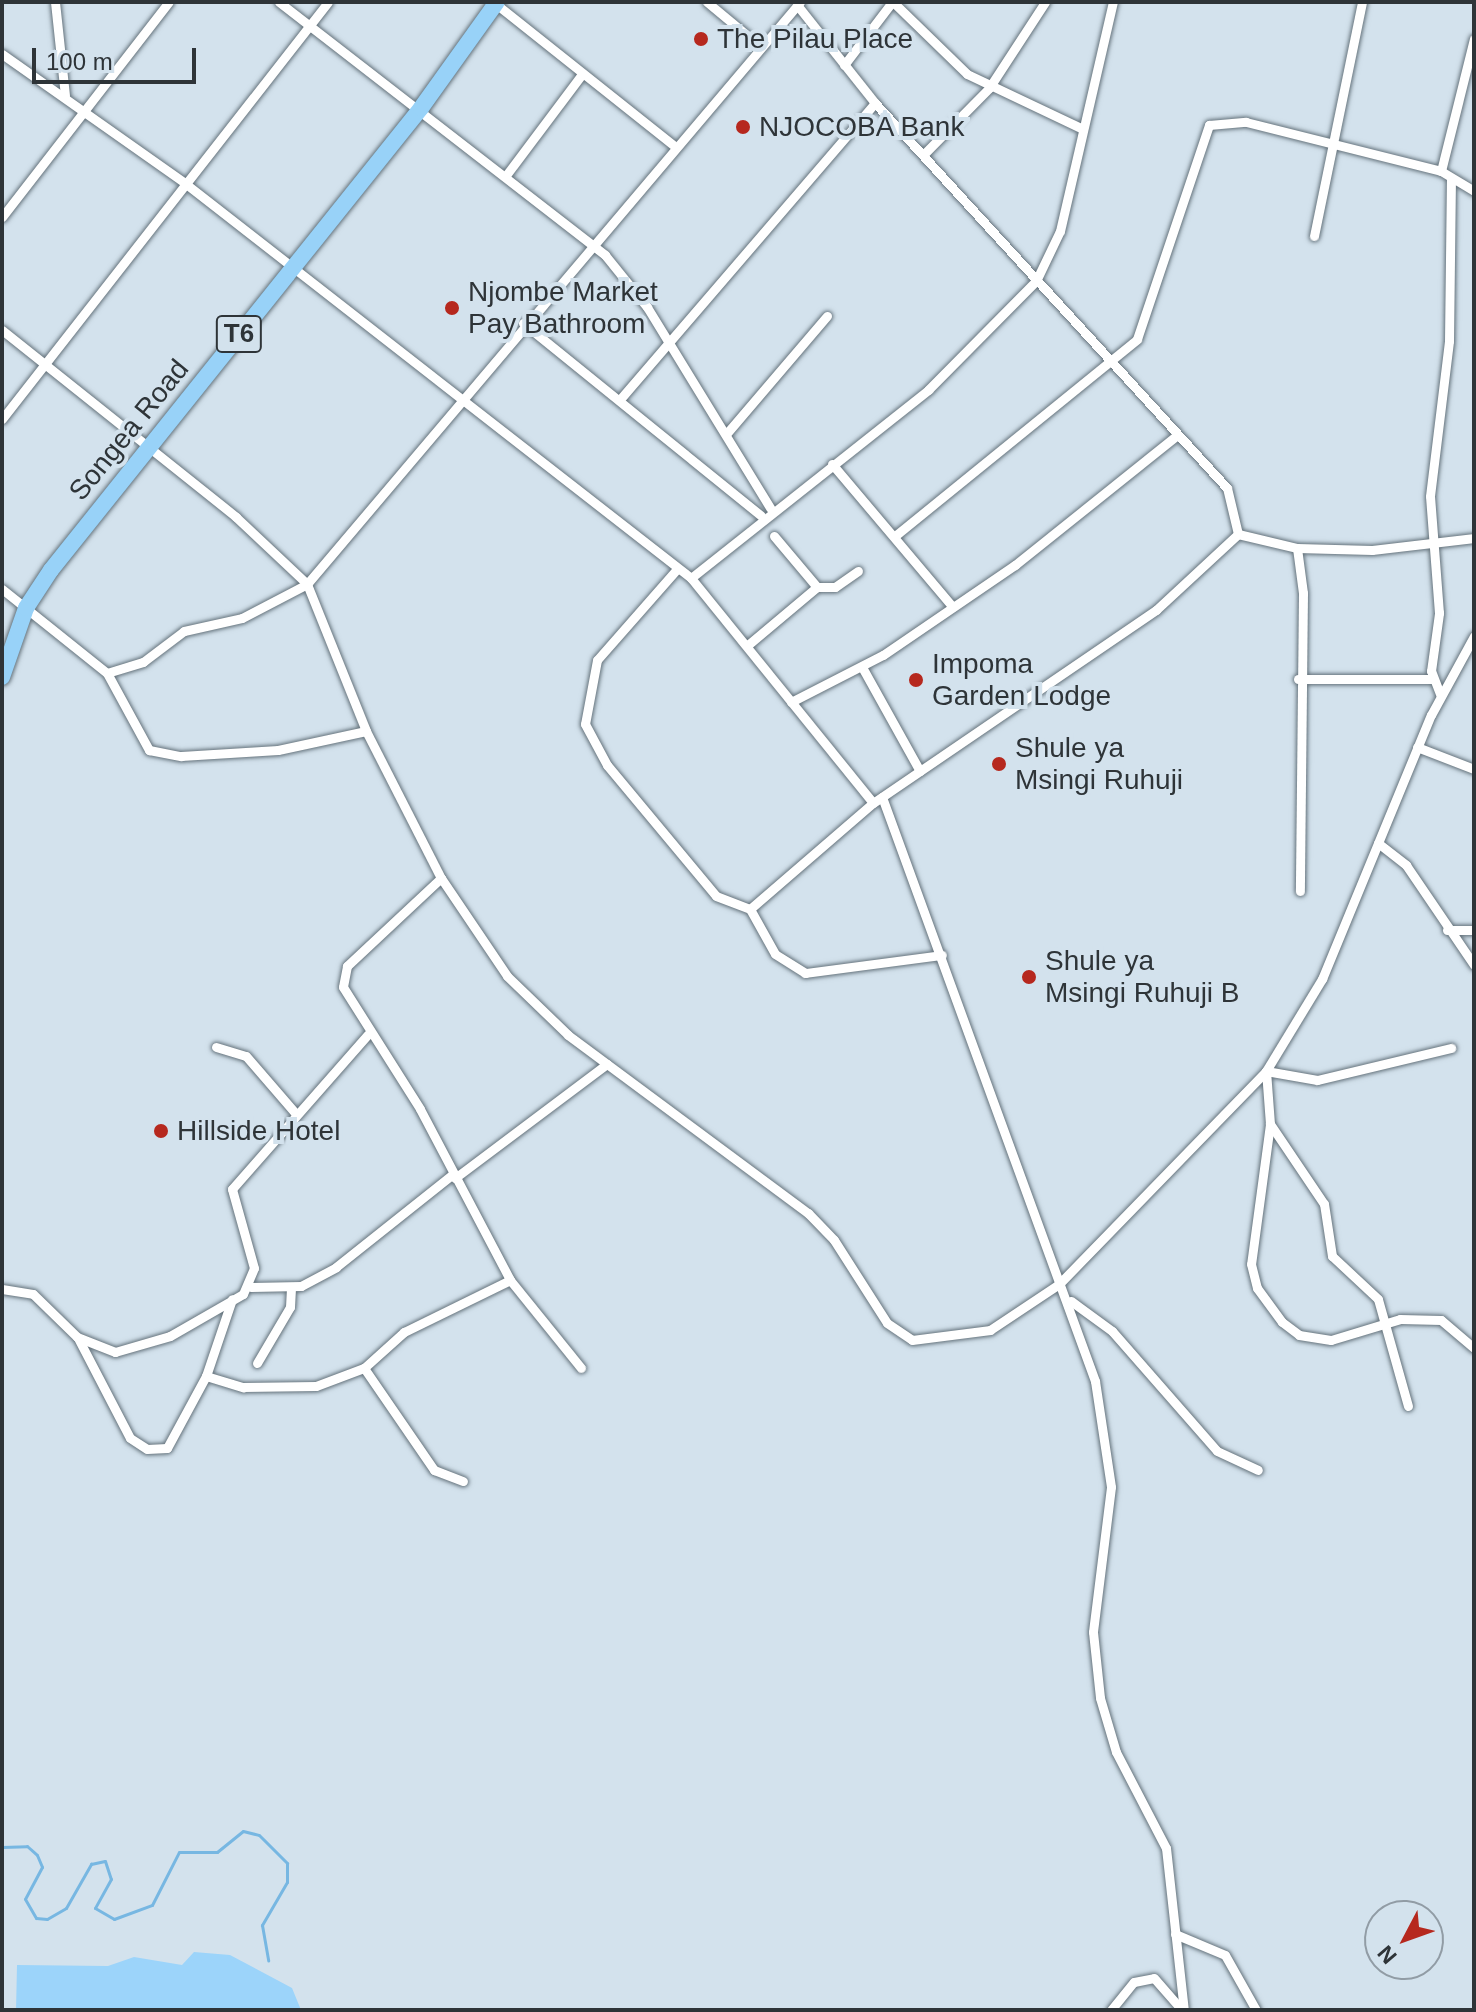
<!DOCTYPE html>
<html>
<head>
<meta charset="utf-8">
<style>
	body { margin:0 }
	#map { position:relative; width:1476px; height:2012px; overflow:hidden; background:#d3e2ed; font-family:Arial,sans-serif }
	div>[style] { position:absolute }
	.green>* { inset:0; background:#9cd4fa }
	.stream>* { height:3px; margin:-1.5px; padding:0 1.5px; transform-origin:1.5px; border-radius:1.5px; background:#77b7e2 }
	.roads { filter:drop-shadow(0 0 2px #65737c) drop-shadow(0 0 2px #65737c) }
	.minor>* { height:9px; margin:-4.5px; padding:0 4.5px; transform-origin:4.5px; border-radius:4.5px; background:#fff }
	.trunk>* { height:16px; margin:-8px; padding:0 8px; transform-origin:8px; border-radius:8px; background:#98d2f8 }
	.dots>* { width:22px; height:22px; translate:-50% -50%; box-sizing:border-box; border:4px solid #d3e2ed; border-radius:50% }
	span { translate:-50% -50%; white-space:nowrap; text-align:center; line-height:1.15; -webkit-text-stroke:8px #d3e2ed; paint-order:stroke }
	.shield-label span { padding:2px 6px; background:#d3e2ed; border:2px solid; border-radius:6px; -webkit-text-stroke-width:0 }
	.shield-label { font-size:26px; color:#2e3438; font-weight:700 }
	.poi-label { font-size:28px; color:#2e3438 }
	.left { translate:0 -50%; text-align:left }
	.street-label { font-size:28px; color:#2e3438 }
	.frame { position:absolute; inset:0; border:4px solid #2e3438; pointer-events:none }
	.north { position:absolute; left:1364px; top:1900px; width:80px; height:80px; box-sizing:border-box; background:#d3e2ed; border:2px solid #919ca5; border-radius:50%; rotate:229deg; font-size:22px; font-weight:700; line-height:32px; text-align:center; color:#2e3438 }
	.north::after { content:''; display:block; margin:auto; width:28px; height:36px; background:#b6281e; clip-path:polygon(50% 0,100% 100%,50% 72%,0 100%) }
	.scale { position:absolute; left:32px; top:48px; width:164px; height:36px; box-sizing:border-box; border:4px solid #2e3438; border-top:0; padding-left:10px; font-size:24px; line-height:28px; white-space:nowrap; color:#2e3438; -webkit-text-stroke:6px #d3e2ed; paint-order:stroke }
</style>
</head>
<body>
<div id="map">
	<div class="green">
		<div style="clip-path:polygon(194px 1952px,230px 1955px,292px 1988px,301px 2010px,16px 2010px,17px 1965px,108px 1966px,134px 1957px,182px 1965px)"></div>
	</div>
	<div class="stream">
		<div style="left:2px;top:1847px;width:25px;rotate:-2deg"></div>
		<div style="left:27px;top:1846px;width:13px;rotate:42deg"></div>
		<div style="left:37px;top:1855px;width:13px;rotate:67deg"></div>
		<div style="left:42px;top:1867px;width:36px;rotate:118deg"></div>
		<div style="left:25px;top:1899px;width:22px;rotate:60deg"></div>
		<div style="left:36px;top:1918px;width:11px;rotate:5deg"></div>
		<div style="left:47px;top:1919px;width:22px;rotate:-30deg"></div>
		<div style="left:66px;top:1908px;width:51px;rotate:-60.4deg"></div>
		<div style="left:91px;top:1864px;width:14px;rotate:-12deg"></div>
		<div style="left:105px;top:1861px;width:19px;rotate:72deg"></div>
		<div style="left:111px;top:1879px;width:33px;rotate:119deg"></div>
		<div style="left:95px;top:1908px;width:22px;rotate:30deg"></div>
		<div style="left:114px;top:1919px;width:40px;rotate:-20.2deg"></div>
		<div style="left:152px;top:1905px;width:59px;rotate:-63deg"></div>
		<div style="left:179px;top:1852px;width:38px"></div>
		<div style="left:217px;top:1852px;width:33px;rotate:-39deg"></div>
		<div style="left:243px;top:1831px;width:16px;rotate:14deg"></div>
		<div style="left:259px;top:1835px;width:40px;rotate:45deg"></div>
		<div style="left:287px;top:1863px;width:19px;rotate:90deg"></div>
		<div style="left:287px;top:1882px;width:50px;rotate:120.2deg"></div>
		<div style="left:262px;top:1925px;width:36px;rotate:80deg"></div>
	</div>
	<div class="roads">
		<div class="minor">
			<div style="left:55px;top:2px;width:94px;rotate:83.9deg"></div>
			<div style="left:279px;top:2px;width:413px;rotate:37.8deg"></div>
			<div style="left:605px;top:255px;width:67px;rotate:51.1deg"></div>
			<div style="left:647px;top:307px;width:236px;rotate:58.5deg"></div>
			<div style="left:707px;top:2px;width:69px;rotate:39.7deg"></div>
			<div style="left:893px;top:2px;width:103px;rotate:44.2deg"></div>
			<div style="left:967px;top:74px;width:128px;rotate:25.4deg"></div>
			<div style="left:496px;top:4px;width:226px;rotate:38.5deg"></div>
			<div style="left:2px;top:54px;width:225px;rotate:35.2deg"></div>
			<div style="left:186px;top:184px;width:641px;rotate:37.96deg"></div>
			<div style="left:691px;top:578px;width:289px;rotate:51deg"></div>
			<div style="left:844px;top:65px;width:79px;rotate:-52.7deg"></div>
			<div style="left:923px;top:155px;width:94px;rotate:-45.4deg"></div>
			<div style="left:989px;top:88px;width:103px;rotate:-56.9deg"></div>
			<div style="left:1441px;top:171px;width:136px;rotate:-76deg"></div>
			<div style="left:507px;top:174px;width:125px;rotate:-53.1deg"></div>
			<div style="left:2px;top:217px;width:272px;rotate:-52.2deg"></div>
			<div style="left:1314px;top:236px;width:239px;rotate:-78.4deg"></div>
			<div style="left:523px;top:323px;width:306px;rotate:39deg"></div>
			<div style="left:2px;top:330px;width:300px;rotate:38.6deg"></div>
			<div style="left:236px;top:517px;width:98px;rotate:43.3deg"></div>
			<div style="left:307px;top:584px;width:158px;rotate:68.1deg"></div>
			<div style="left:366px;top:731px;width:165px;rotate:63deg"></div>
			<div style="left:441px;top:878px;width:118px;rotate:56deg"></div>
			<div style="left:507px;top:976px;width:85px;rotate:44deg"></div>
			<div style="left:568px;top:1035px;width:299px;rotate:36.6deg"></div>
			<div style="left:808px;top:1213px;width:37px;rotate:46deg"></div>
			<div style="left:834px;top:1240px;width:98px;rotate:57.4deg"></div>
			<div style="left:887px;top:1323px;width:30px;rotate:34deg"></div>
			<div style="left:912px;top:1340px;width:79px;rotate:-7.3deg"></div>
			<div style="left:990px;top:1330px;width:83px;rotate:-33.7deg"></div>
			<div style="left:1059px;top:1284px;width:297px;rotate:-45.8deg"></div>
			<div style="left:1266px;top:1071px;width:108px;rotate:-58.7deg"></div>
			<div style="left:1322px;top:979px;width:286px;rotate:-67.6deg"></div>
			<div style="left:1431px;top:715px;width:90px;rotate:-61.4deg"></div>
			<div style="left:622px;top:397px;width:388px;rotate:-49.3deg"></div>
			<div style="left:2px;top:419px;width:529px;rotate:-51.98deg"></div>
			<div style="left:727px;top:433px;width:154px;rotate:-49.5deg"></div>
			<div style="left:832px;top:464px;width:187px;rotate:49.8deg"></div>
			<div style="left:1238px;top:534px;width:61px;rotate:13.3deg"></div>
			<div style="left:1297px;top:548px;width:75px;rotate:1.5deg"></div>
			<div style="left:1372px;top:550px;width:103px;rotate:-6.7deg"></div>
			<div style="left:774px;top:536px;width:67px;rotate:49.9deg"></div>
			<div style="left:895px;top:536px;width:312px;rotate:-39.1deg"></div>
			<div style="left:1137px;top:339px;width:226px;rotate:-71.4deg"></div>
			<div style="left:1209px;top:125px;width:37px;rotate:-5deg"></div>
			<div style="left:1246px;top:122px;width:201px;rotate:14.1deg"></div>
			<div style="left:1441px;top:171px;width:39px;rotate:31deg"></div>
			<div style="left:1297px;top:548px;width:45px;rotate:82.4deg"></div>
			<div style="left:1303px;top:593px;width:298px;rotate:90.6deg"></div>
			<div style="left:677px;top:569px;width:121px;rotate:131.3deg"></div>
			<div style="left:597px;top:660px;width:65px;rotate:100.6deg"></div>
			<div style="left:585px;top:724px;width:47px;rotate:61.8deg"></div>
			<div style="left:607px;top:765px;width:170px;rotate:50.2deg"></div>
			<div style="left:716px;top:896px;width:36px;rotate:21deg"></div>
			<div style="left:750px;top:909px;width:162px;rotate:-40.8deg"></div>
			<div style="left:873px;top:803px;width:343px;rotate:-34.3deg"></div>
			<div style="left:1156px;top:610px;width:112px;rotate:-42.8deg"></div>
			<div style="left:1238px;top:534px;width:47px;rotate:-103.4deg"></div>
			<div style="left:1227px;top:488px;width:522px;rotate:-132.44deg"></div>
			<div style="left:875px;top:103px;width:125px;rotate:-128.5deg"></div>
			<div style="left:691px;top:578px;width:303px;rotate:-38.4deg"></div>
			<div style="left:928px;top:390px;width:153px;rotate:-45.3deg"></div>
			<div style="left:1036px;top:281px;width:55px;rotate:-64.4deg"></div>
			<div style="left:1060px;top:231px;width:235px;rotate:-77deg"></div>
			<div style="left:2px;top:589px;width:134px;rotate:38.7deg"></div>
			<div style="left:107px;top:673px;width:88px;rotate:61.4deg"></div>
			<div style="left:149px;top:750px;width:33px;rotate:11deg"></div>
			<div style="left:181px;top:756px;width:97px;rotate:-3.5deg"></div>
			<div style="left:278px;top:750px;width:90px;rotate:-12.2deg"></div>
			<div style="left:749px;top:644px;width:89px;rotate:-40deg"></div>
			<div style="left:817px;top:587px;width:18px"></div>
			<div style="left:835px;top:587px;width:28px;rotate:-35deg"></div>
			<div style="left:862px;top:667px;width:119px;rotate:60.9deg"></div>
			<div style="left:107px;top:673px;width:38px;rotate:-17deg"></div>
			<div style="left:143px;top:662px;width:51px;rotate:-37.1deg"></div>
			<div style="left:184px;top:631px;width:59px;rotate:-12.6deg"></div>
			<div style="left:242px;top:618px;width:73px;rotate:-27.6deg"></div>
			<div style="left:307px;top:584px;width:763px;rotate:-49.73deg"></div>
			<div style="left:1298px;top:679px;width:134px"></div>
			<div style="left:1440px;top:694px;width:25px;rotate:-111deg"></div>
			<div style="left:1431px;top:671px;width:59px;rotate:-82.1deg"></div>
			<div style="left:1439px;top:613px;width:117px;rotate:-94.4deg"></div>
			<div style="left:1430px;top:496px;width:156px;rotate:-83deg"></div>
			<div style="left:1449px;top:341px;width:163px;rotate:-89.3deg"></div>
			<div style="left:791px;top:702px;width:103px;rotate:-27.1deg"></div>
			<div style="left:883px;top:655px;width:160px;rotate:-34.3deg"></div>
			<div style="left:1015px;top:565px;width:208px;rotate:-38.7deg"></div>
			<div style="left:1417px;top:747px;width:61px;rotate:21.1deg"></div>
			<div style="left:882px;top:797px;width:622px;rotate:69.96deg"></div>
			<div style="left:1095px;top:1381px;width:107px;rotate:81.4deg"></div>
			<div style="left:1111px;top:1487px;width:146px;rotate:97.1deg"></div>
			<div style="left:1093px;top:1632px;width:66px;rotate:83.9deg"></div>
			<div style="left:1100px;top:1698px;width:56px;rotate:73.5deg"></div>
			<div style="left:1116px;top:1752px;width:108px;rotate:62.5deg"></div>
			<div style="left:1166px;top:1848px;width:163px;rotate:83.7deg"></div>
			<div style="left:1378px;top:843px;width:36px;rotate:38deg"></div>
			<div style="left:1406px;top:865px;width:121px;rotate:55.8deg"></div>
			<div style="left:441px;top:878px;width:129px;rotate:136.9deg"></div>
			<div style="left:347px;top:966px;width:21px;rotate:101deg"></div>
			<div style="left:343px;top:987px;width:144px;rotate:57.7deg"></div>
			<div style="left:420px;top:1109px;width:193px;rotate:62.2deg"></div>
			<div style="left:510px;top:1280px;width:113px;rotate:51.1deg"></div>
			<div style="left:750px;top:909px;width:51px;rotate:60.9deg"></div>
			<div style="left:775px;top:954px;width:36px;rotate:32deg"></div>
			<div style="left:805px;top:973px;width:138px;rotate:-7.5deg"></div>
			<div style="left:1447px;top:930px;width:27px"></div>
			<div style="left:216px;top:1047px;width:31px;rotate:17deg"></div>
			<div style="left:246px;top:1056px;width:77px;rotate:49.2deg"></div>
			<div style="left:1270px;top:1124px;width:141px;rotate:97.7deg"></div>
			<div style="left:1251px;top:1264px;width:25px;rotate:76deg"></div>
			<div style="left:1257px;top:1288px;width:42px;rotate:53.7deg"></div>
			<div style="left:1282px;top:1322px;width:21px;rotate:37deg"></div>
			<div style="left:1299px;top:1335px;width:32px;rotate:9deg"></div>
			<div style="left:1331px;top:1340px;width:72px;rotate:-16.9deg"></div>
			<div style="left:1400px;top:1319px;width:41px;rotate:1.4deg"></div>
			<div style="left:1441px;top:1320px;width:43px;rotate:40.3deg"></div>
			<div style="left:455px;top:1178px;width:190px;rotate:-36.9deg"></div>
			<div style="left:251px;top:1287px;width:50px;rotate:-1.1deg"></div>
			<div style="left:301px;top:1286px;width:40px;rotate:-28deg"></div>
			<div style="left:336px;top:1267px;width:149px;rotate:-38.5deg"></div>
			<div style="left:2px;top:1289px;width:31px;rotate:9deg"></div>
			<div style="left:33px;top:1294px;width:62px;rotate:44.3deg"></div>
			<div style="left:77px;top:1337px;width:41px;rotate:21.5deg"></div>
			<div style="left:115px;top:1352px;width:57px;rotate:-16.2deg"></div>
			<div style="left:170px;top:1336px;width:84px;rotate:-29.9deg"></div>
			<div style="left:243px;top:1294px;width:28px;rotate:-67deg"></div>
			<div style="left:254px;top:1268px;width:82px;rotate:-105.6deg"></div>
			<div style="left:232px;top:1189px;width:206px;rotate:-48.7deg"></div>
			<div style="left:1071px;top:1301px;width:51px;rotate:36.2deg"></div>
			<div style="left:1112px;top:1331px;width:159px;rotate:48.8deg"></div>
			<div style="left:1217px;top:1451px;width:45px;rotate:24.9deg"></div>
			<div style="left:79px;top:1340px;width:110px;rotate:62.5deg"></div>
			<div style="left:130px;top:1438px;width:20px;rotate:33deg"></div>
			<div style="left:147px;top:1449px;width:20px;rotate:-3deg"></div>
			<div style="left:167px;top:1448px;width:82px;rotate:-61.6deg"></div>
			<div style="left:206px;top:1376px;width:81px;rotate:-71.3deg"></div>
			<div style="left:257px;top:1363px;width:65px;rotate:-59.5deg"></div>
			<div style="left:290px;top:1307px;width:20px;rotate:-87deg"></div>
			<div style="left:364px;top:1368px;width:124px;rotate:55.5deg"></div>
			<div style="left:434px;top:1470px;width:31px;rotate:21deg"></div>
			<div style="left:206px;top:1376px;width:39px;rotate:17deg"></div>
			<div style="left:243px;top:1387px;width:73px;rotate:-0.8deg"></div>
			<div style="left:316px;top:1386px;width:51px;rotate:-20.6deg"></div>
			<div style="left:364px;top:1368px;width:54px;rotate:-42deg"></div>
			<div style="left:404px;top:1332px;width:118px;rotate:-26.1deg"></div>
			<div style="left:1408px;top:1406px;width:111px;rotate:-105.7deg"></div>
			<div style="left:1378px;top:1299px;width:63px;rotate:-136.9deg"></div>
			<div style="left:1332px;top:1256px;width:53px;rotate:-98.7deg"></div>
			<div style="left:1324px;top:1204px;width:97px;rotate:-124deg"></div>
			<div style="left:1270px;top:1124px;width:53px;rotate:-94.3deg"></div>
			<div style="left:1266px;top:1071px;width:52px;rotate:10deg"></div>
			<div style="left:1317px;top:1080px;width:138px;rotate:-13.4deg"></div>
			<div style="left:1175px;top:1934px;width:54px;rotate:22.8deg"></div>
			<div style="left:1225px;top:1955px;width:63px;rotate:60.6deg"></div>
			<div style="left:1111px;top:2010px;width:36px;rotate:-51deg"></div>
			<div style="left:1134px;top:1982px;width:20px;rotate:-11deg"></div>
			<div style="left:1154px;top:1978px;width:41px;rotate:48.9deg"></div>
		</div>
		<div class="trunk">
			<div style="left:2px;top:677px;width:73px;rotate:-70.8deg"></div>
			<div style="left:26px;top:608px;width:45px;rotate:-56.7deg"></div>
			<div style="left:51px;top:570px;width:592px;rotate:-51.31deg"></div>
			<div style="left:421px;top:108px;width:130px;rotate:-54.4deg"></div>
		</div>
	</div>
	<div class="dots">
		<div style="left:701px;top:39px;background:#b6281e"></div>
		<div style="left:743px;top:127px;background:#b6281e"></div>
		<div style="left:452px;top:308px;background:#b6281e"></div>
		<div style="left:916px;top:680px;background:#b6281e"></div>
		<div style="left:999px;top:764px;background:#b6281e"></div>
		<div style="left:1029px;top:977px;background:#b6281e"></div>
		<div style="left:161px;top:1131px;background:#b6281e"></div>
	</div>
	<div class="shield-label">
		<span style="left:239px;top:334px">T6</span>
	</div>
	<div class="poi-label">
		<span class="left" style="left:717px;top:39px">The Pilau Place</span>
		<span class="left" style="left:759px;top:127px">NJOCOBA Bank</span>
		<span class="left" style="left:468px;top:308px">Njombe Market<br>Pay Bathroom</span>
		<span class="left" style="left:932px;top:680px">Impoma<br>Garden Lodge</span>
		<span class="left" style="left:1015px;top:764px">Shule ya<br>Msingi Ruhuji</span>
		<span class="left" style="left:1045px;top:977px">Shule ya<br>Msingi Ruhuji B</span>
		<span class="left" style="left:177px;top:1131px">Hillside Hotel</span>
	</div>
	<div class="street-label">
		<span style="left:129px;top:430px;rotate:-51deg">Songea Road</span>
	</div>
	<div class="frame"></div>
	<div class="north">N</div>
	<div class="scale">100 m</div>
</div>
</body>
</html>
